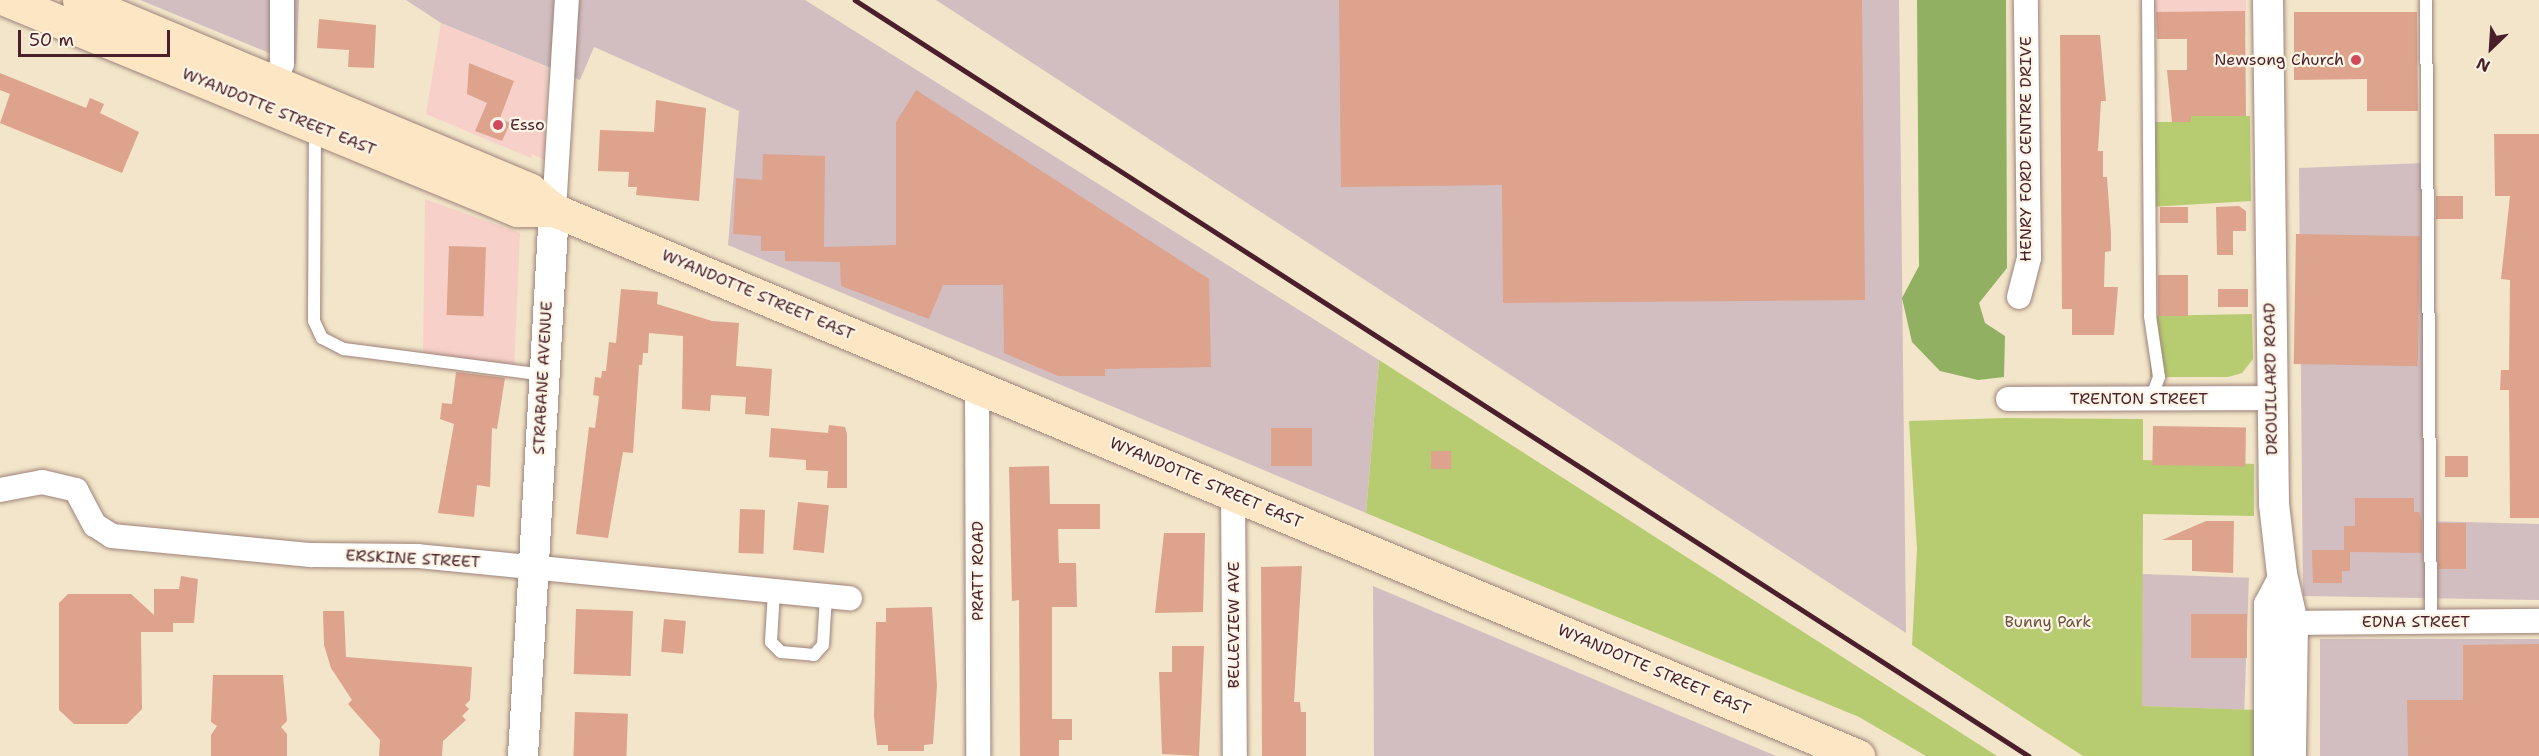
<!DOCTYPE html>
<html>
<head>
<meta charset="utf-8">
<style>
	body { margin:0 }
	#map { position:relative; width:2539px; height:756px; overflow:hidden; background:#f2e5c9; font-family:"Shantell Sans",sans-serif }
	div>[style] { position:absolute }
	.built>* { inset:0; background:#f7d0c9; transform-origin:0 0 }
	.industrial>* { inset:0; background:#d2bec1; transform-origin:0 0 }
	.green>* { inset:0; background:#b7cc70 }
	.forest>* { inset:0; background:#91b062 }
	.building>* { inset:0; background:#dda38c; transform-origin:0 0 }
	.roads { filter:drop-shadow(0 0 2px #9e827a) drop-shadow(0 0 2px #9e827a) }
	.service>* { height:12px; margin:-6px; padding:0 6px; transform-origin:6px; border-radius:6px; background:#fff }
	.minor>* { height:24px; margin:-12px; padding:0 12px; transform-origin:12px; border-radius:12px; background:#fff }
	.tertiary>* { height:30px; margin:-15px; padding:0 15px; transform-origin:15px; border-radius:15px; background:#fff }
	.secondary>* { height:33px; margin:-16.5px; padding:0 16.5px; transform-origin:16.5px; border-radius:16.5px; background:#fce6c4 }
	.rail>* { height:4.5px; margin:-2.25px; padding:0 2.25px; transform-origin:2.25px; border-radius:2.25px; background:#4a1f2b }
	.dots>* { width:16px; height:16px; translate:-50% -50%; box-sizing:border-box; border:3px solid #fcf5e5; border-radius:50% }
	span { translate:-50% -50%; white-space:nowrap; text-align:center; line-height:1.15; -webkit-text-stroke:4.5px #fcf5e5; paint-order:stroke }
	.poi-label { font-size:16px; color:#4a1f2b }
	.right { translate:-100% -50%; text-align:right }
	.left { translate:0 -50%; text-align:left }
	.street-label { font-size:16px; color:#4a1f2b }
	.park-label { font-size:16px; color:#6b5340 }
	.north { position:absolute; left:2461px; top:18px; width:60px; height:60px; -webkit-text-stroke:4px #fcf5e5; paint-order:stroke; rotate:205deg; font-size:16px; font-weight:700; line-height:24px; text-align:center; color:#4a1f2b }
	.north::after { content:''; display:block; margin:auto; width:21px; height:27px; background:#4a1f2b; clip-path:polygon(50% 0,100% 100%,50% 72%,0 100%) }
	.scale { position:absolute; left:18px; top:30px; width:152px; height:27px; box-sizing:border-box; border:3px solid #4a1f2b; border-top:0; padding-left:8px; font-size:18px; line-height:21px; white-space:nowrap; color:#4a1f2b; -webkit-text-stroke:4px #fcf5e5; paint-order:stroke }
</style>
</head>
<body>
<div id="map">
	<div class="built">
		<div style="left:2146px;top:0;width:100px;height:36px"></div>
		<div style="clip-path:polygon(441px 23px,547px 67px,545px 160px,532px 154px,531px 158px,426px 114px)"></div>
		<div style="clip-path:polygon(425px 199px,520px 233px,514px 368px,423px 361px)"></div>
	</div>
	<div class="industrial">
		<div style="clip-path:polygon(140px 0,299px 0,296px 64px)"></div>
		<div style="clip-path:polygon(406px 0,805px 0,1379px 360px,1366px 513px,728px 245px,739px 111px,594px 47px,580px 80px,441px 23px)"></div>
		<div style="clip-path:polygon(936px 0,1899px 0,1906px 633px)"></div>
		<div style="clip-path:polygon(2423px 163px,2426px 521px,2539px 524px,2539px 600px,2303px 596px,2299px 168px)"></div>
		<div style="left:2142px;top:574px;width:107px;height:132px;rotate:2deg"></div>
		<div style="clip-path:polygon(1373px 586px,1776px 756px,1374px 756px)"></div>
		<div style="left:2539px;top:639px;width:117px;height:219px;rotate:90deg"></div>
	</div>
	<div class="green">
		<div style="clip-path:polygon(2191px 116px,2250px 116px,2251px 201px,2149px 207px,2149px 122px,2191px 122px)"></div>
		<div style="clip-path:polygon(2252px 314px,2253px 359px,2242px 373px,2228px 377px,2150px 377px,2150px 316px)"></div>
		<div style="clip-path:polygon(1379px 360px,1997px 756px,1926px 756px,1859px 717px,1366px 513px)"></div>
		<div style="clip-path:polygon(2006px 418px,2143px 419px,2143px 460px,2254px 464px,2254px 516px,2143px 514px,2142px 706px,2256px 710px,2275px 756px,2083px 756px,1912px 645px,1917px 549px,1909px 421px)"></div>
	</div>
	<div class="forest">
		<div style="clip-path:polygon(1917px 0,2006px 0,2007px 268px,1979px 303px,1985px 323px,2005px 336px,2004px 377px,1978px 380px,1940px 371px,1912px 342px,1902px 298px,1919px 266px)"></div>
	</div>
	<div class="building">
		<div style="clip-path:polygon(1339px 0,1862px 0,1865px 300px,1503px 303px,1502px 185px,1341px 187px)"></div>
		<div style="clip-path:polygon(2245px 11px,2246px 116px,2191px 116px,2191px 122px,2172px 122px,2167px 70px,2187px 70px,2187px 39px,2157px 39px,2156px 12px)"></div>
		<div style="clip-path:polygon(2294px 12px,2417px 12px,2418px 111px,2367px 111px,2367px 79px,2294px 80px)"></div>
		<div style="clip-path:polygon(319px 19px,376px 25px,374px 68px,348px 67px,349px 50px,317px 48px)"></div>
		<div style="clip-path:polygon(2060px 35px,2100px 35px,2106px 101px,2101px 101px,2098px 151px,2103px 151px,2103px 177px,2107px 177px,2111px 234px,2111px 251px,2105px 252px,2104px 287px,2118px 287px,2114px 335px,2072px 335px,2072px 309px,2062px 309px)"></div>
		<div style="clip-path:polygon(469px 63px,514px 81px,500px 118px,510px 123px,502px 141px,475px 131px,487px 103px,467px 94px)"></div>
		<div style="clip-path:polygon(0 73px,86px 108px,90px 98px,104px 104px,100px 113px,139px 132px,122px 173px,0 123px,10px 94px,0 90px)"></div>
		<div style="clip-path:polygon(916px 90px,1209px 279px,1211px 367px,1105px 369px,1105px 376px,1058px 376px,1004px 353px,1003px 285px,943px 285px,929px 319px,841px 286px,840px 262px,785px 261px,785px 251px,761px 251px,761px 236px,733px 234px,736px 178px,762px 180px,763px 154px,825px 156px,824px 247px,896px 245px,896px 122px)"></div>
		<div style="clip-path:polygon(656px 100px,706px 108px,699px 201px,636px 195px,637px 187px,628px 187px,629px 172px,598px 171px,600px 130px,654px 132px)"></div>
		<div style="clip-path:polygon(2494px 134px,2539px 134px,2539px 518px,2510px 518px,2509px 390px,2500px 390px,2501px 370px,2509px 370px,2510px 280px,2501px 279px,2510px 196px,2495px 196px)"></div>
		<div style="left:2436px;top:196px;width:27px;height:23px"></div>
		<div style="clip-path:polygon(2239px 206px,2246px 211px,2246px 231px,2233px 231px,2233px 255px,2217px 255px,2216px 207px)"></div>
		<div style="left:2188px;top:207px;width:16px;height:28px;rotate:90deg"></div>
		<div style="left:2296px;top:234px;width:124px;height:130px;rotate:1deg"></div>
		<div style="left:449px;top:246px;width:37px;height:69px;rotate:2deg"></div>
		<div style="left:2158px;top:275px;width:30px;height:41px"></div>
		<div style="clip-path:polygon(621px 289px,658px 292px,657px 304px,712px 321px,739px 323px,736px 366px,772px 369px,769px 416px,745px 414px,746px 397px,711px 395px,710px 411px,682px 409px,683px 336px,649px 333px,648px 353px,643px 353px,642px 365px,639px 365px,633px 453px,623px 452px,608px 538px,576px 534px,589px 427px,595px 428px,599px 396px,593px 395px,595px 377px,601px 378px,602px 371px,606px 371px,609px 342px,616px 343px)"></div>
		<div style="left:2218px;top:289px;width:30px;height:18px"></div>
		<div style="clip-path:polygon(456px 372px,505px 378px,497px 429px,492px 428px,490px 487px,477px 485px,474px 517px,438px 513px,454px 424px,440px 419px,442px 403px,452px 404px)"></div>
		<div style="clip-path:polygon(829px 425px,845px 427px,847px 434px,847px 488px,827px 488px,828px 471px,806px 470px,806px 460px,769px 457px,771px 428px,828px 433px)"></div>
		<div style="left:2153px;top:426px;width:93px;height:39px;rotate:1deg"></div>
		<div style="left:1271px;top:428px;width:41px;height:38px"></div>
		<div style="left:1431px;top:451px;width:20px;height:18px"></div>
		<div style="left:2445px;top:456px;width:23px;height:21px"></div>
		<div style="clip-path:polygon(1049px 466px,1050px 504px,1100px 504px,1100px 529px,1058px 529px,1059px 563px,1076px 563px,1077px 607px,1052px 607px,1052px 719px,1072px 719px,1072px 740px,1059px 740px,1059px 756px,1020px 756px,1019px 600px,1012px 601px,1009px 467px)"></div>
		<div style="clip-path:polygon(2355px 498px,2414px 498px,2414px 512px,2419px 512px,2422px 522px,2422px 553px,2350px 552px,2350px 571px,2342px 571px,2342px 583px,2313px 583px,2312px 550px,2344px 550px,2344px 526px,2355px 526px)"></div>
		<div style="left:798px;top:502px;width:31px;height:48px;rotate:6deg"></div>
		<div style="left:740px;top:509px;width:25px;height:44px;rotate:2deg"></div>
		<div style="clip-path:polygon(2206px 521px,2234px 521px,2233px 573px,2192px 571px,2192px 540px,2162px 540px)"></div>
		<div style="left:2438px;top:523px;width:28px;height:46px"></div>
		<div style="clip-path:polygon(1164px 533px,1205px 533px,1203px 612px,1155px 613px)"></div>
		<div style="clip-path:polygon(1302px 566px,1294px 702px,1300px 702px,1301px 712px,1306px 712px,1306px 756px,1262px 756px,1261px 567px)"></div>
		<div style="clip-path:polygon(181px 576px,198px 579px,194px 623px,173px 623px,173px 632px,141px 632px,142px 709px,127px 724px,74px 724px,59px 710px,59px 603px,68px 594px,131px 594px,154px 615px,154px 589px,179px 589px)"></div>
		<div style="clip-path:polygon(932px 607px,937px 686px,933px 744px,924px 745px,924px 751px,888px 751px,888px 745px,877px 745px,874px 716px,876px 622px,886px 622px,886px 608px)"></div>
		<div style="left:576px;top:609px;width:57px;height:65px;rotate:2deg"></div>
		<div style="clip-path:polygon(323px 611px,344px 611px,346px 657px,472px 667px,470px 700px,465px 705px,469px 709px,462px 716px,466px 720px,443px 741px,442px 756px,379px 756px,380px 740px,348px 704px,352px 700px,331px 668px,324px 645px)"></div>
		<div style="left:2191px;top:614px;width:56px;height:44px"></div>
		<div style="left:664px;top:619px;width:22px;height:33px;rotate:5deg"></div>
		<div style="clip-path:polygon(2539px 644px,2539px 756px,2408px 756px,2407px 700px,2463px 700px,2463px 645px)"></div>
		<div style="clip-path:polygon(1172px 646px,1204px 646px,1199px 756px,1162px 754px,1159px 672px,1172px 672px)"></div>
		<div style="clip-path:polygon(213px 675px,283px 675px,287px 721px,281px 727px,287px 734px,287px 756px,211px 756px,211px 735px,217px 726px,211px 722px)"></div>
		<div style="left:575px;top:712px;width:53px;height:44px;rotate:2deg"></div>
	</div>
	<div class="roads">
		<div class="service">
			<div style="left:2148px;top:0;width:316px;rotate:89.6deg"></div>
			<div style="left:2150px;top:316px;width:62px;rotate:81.6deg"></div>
			<div style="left:2159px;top:377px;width:23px;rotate:110deg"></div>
			<div style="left:2426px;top:0;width:622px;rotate:89.54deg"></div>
			<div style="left:315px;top:128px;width:193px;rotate:90.3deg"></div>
			<div style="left:314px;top:321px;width:19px;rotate:65deg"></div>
			<div style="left:322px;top:338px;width:25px;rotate:27deg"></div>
			<div style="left:344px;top:349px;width:201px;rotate:7.4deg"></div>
			<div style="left:774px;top:591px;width:51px;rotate:93.4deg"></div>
			<div style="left:771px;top:642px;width:14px;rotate:45deg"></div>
			<div style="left:781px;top:652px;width:33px;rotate:5deg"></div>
			<div style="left:814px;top:655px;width:13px;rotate:-48deg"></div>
			<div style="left:823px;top:645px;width:49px;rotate:-86.5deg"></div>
		</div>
		<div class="minor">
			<div style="left:271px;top:97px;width:35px;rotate:-72deg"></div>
			<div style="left:282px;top:64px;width:64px;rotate:-90deg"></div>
			<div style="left:554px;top:210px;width:210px;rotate:-86.5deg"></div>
			<div style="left:2019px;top:297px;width:40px;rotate:-75.6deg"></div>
			<div style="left:2029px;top:258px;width:258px;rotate:-90.7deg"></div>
			<div style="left:977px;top:387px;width:369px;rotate:89.8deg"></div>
			<div style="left:2008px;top:399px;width:263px;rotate:-0.2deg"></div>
			<div style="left:0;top:490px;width:43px;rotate:-10.8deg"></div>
			<div style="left:42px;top:482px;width:35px;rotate:13deg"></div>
			<div style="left:76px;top:490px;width:40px;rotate:62deg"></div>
			<div style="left:95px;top:525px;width:20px;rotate:33deg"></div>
			<div style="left:112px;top:536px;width:200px;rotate:5.5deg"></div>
			<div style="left:311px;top:555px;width:107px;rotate:0.5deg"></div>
			<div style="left:418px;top:556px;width:434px;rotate:5.6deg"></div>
			<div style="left:1233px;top:495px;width:261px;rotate:89.6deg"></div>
			<div style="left:2293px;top:623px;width:246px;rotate:-0.5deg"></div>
			<div style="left:2266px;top:756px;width:152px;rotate:-90deg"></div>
			<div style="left:2266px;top:604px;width:34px;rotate:-62deg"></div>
		</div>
		<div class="tertiary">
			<div style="left:2268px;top:0;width:504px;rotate:89.32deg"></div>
			<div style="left:2274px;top:504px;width:70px;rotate:83.5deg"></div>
			<div style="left:2282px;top:574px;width:50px;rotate:77.3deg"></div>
			<div style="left:2293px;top:623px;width:133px;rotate:90.9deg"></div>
			<div style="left:523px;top:756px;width:547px;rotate:-86.75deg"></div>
		</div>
		<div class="secondary">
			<div style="left:7px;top:0;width:552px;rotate:22.38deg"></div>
			<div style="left:517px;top:210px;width:37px"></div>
			<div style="left:79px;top:0;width:489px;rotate:22.8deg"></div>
			<div style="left:530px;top:190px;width:31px;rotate:40deg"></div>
			<div style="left:554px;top:210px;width:1414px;rotate:22.72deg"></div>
		</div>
	</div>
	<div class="rail">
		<div style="left:855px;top:0;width:1396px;rotate:32.78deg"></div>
	</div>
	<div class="dots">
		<div style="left:2356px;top:60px;background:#d1495b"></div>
		<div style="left:498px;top:125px;background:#d1495b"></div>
	</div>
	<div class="poi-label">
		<span class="right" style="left:2344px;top:60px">Newsong Church</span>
		<span class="left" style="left:510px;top:125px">Esso</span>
	</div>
	<div class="street-label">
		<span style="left:279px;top:112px;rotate:22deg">WYANDOTTE STREET EAST</span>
		<span style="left:2026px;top:149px;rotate:-90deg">HENRY FORD CENTRE DRIVE</span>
		<span style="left:758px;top:295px;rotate:23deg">WYANDOTTE STREET EAST</span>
		<span style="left:543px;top:378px;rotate:-87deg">STRABANE AVENUE</span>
		<span style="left:2271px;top:379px;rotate:-91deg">DROUILLARD ROAD</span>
		<span style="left:2139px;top:399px">TRENTON STREET</span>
		<span style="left:1206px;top:483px;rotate:23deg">WYANDOTTE STREET EAST</span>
		<span style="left:413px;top:559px;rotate:3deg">ERSKINE STREET</span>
		<span style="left:978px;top:571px;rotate:-90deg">PRATT ROAD</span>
		<span style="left:2416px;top:622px">EDNA STREET</span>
		<span style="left:1234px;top:625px;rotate:-90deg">BELLEVIEW AVE</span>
		<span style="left:1654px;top:670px;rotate:23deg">WYANDOTTE STREET EAST</span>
	</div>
	<div class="park-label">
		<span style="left:2048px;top:622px">Bunny Park</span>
	</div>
	<div class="north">N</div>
	<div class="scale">50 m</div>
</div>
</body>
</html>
